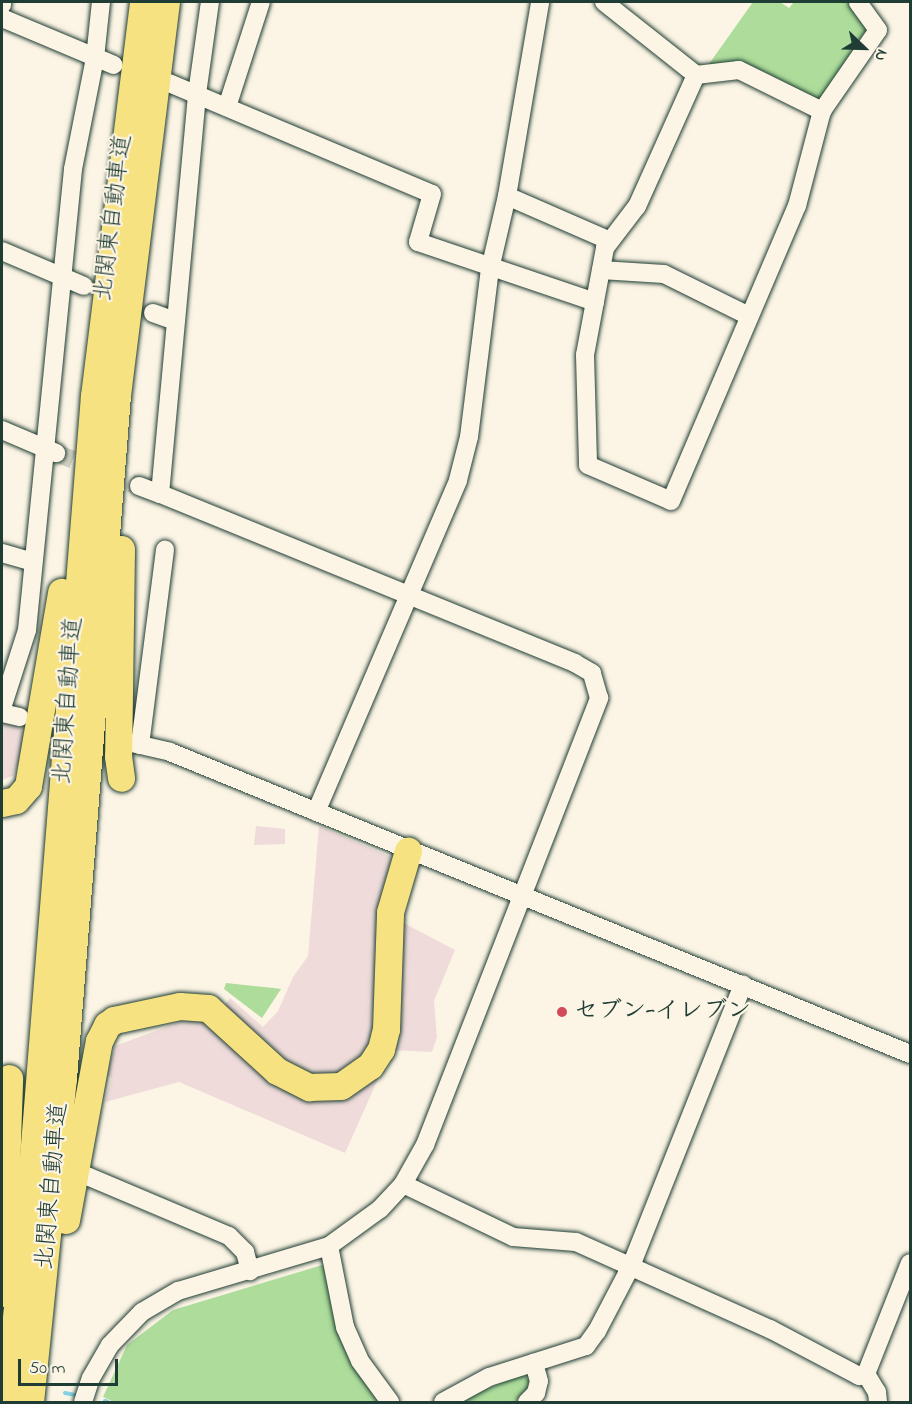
<!DOCTYPE html>
<html>
<head>
<meta charset="utf-8">
<style>
	body { margin:0 }
	#map { position:relative; width:912px; height:1404px; overflow:hidden; background:#fcf5e5; font-family:"Indie Flower","Klee One",sans-serif }
	div>[style] { position:absolute }
	.built>* { inset:0; background:#efdcda }
	.green>* { inset:0; background:#addc9b }
	.stream>* { height:4px; margin:-2px; padding:0 2px; transform-origin:2px; border-radius:2px; background:#84d2e2 }
	.minor-tunnel>* { height:18px; margin-top:-9px; transform-origin:0; background:repeating-linear-gradient(90deg,#d0d0c2 0 18px,transparent 0 27px) }
	.roads { filter:drop-shadow(0 0 2px #1f3d34) drop-shadow(0 0 2px #1f3d34) }
	.minor>* { height:18px; margin:-9px; padding:0 9px; transform-origin:9px; border-radius:9px; background:#fcf5e5 }
	.highway>* { height:27px; margin:-13.5px; padding:0 13.5px; transform-origin:13.5px; border-radius:13.5px; background:#f7e281 }
	.dots>* { width:16px; height:16px; translate:-50% -50%; box-sizing:border-box; border:3px solid #fcf5e5; border-radius:50% }
	span { translate:-50% -50%; white-space:nowrap; text-align:center; line-height:1.15; -webkit-text-stroke:4.5px #fcf5e5; paint-order:stroke }
	.street-label { font-size:24px; color:#1f3d34 }
	.poi-label { font-size:24px; color:#1f3d34; font-weight:700 }
	.left { translate:0 -50%; text-align:left }
	.frame { position:absolute; inset:0; border:3px solid #1f3d34; pointer-events:none }
	.north { position:absolute; left:834px; top:18px; width:60px; height:60px; -webkit-text-stroke:4px #fcf5e5; paint-order:stroke; rotate:113deg; font-size:16px; font-weight:700; line-height:24px; text-align:center; color:#1f3d34 }
	.north::after { content:''; display:block; margin:auto; width:21px; height:27px; background:#1f3d34; clip-path:polygon(50% 0,100% 100%,50% 72%,0 100%) }
	.scale { position:absolute; left:18px; top:1359px; width:100px; height:27px; box-sizing:border-box; border:3px solid #1f3d34; border-top:0; padding-left:8px; font-size:18px; line-height:21px; white-space:nowrap; color:#1f3d34; -webkit-text-stroke:4px #fcf5e5; paint-order:stroke }
</style>
</head>
<body>
<div id="map">
	<div class="built">
		<div style="clip-path:polygon(2px 721px,21px 728px,26px 745px,13px 776px,2px 780px)"></div>
		<div style="clip-path:polygon(256px 826px,285px 829px,285px 844px,254px 845px)"></div>
		<div style="clip-path:polygon(319px 826px,419px 869px,402px 893px,398px 920px,455px 950px,434px 1001px,437px 1037px,432px 1052px,391px 1050px,345px 1153px,179px 1082px,105px 1102px,111px 1078px,107px 1074px,115px 1046px,207px 1012px,215px 1017px,230px 998px,263px 1027px,278px 1011px,293px 977px,308px 956px)"></div>
	</div>
	<div class="green">
		<div style="clip-path:polygon(753px 2px,780px 2px,789px 8px,794px 2px,849px 2px,874px 31px,819px 106px,737px 66px,704px 71px)"></div>
		<div style="clip-path:polygon(226px 983px,274px 988px,281px 989px,262px 1018px,224px 989px)"></div>
		<div style="clip-path:polygon(329px 1263px,381px 1402px,114px 1402px,103px 1397px,127px 1345px,173px 1310px)"></div>
		<div style="clip-path:polygon(522px 1374px,531px 1382px,520px 1402px,457px 1402px)"></div>
	</div>
	<div class="stream">
		<div style="left:65px;top:1393px;width:10px;rotate:11deg"></div>
		<div style="left:105px;top:1401px;width:3px;rotate:18deg"></div>
	</div>
	<div class="minor-tunnel">
		<div style="left:56px;top:453px;width:89px;rotate:21.7deg"></div>
	</div>
	<div class="roads">
		<div class="minor">
			<div style="left:604px;top:2px;width:117px;rotate:38.4deg"></div>
			<div style="left:696px;top:75px;width:43px;rotate:-6.6deg"></div>
			<div style="left:739px;top:70px;width:93px;rotate:26.3deg"></div>
			<div style="left:2px;top:5px;width:3px;rotate:-90deg"></div>
			<div style="left:2px;top:18px;width:121px;rotate:22.8deg"></div>
			<div style="left:696px;top:75px;width:144px;rotate:114.2deg"></div>
			<div style="left:637px;top:206px;width:53px;rotate:127.3deg"></div>
			<div style="left:605px;top:248px;width:109px;rotate:100.6deg"></div>
			<div style="left:585px;top:355px;width:110px;rotate:88.4deg"></div>
			<div style="left:588px;top:465px;width:90px;rotate:23.4deg"></div>
			<div style="left:671px;top:501px;width:321px;rotate:-66.9deg"></div>
			<div style="left:797px;top:206px;width:98px;rotate:-75.3deg"></div>
			<div style="left:822px;top:111px;width:98px;rotate:-55.3deg"></div>
			<div style="left:878px;top:30px;width:34px;rotate:-126deg"></div>
			<div style="left:169px;top:83px;width:285px;rotate:22.9deg"></div>
			<div style="left:432px;top:194px;width:50px;rotate:106.3deg"></div>
			<div style="left:418px;top:242px;width:187px;rotate:18.7deg"></div>
			<div style="left:227px;top:107px;width:110px;rotate:-72.1deg"></div>
			<div style="left:507px;top:196px;width:112px;rotate:23.6deg"></div>
			<div style="left:2px;top:251px;width:89px;rotate:23.1deg"></div>
			<div style="left:601px;top:270px;width:63px;rotate:3.6deg"></div>
			<div style="left:664px;top:274px;width:95px;rotate:26.3deg"></div>
			<div style="left:153px;top:313px;width:23px;rotate:20deg"></div>
			<div style="left:2px;top:430px;width:59px;rotate:23.1deg"></div>
			<div style="left:139px;top:486px;width:22px;rotate:21deg"></div>
			<div style="left:2px;top:553px;width:32px;rotate:16deg"></div>
			<div style="left:2px;top:708px;width:82px;rotate:-72.2deg"></div>
			<div style="left:27px;top:630px;width:463px;rotate:-84.3deg"></div>
			<div style="left:73px;top:169px;width:113px;rotate:-78.8deg"></div>
			<div style="left:95px;top:58px;width:56px;rotate:-83.9deg"></div>
			<div style="left:2px;top:713px;width:18px;rotate:13deg"></div>
			<div style="left:132px;top:743px;width:39px;rotate:13deg"></div>
			<div style="left:170px;top:752px;width:799px;rotate:22.2deg"></div>
			<div style="left:140px;top:745px;width:197px;rotate:-82.7deg"></div>
			<div style="left:316px;top:812px;width:361px;rotate:-66.8deg"></div>
			<div style="left:458px;top:480px;width:44px;rotate:-75.7deg"></div>
			<div style="left:469px;top:437px;width:169px;rotate:-82.9deg"></div>
			<div style="left:490px;top:269px;width:75px;rotate:-76.9deg"></div>
			<div style="left:507px;top:196px;width:197px;rotate:-80.3deg"></div>
			<div style="left:87px;top:1176px;width:154px;rotate:22.9deg"></div>
			<div style="left:229px;top:1236px;width:23px;rotate:45deg"></div>
			<div style="left:245px;top:1252px;width:20px;rotate:75deg"></div>
			<div style="left:403px;top:1184px;width:122px;rotate:25.7deg"></div>
			<div style="left:513px;top:1237px;width:63px;rotate:4.5deg"></div>
			<div style="left:576px;top:1242px;width:213px;rotate:24.2deg"></div>
			<div style="left:770px;top:1329px;width:101px;rotate:27.8deg"></div>
			<div style="left:859px;top:1376px;width:7px;rotate:-16deg"></div>
			<div style="left:866px;top:1374px;width:119px;rotate:-68.4deg"></div>
			<div style="left:329px;top:1246px;width:83px;rotate:78.8deg"></div>
			<div style="left:345px;top:1327px;width:37px;rotate:66deg"></div>
			<div style="left:360px;top:1361px;width:51px;rotate:53.8deg"></div>
			<div style="left:866px;top:1374px;width:21px;rotate:59deg"></div>
			<div style="left:877px;top:1392px;width:10px;rotate:84deg"></div>
			<div style="left:83px;top:1402px;width:25px;rotate:-72deg"></div>
			<div style="left:91px;top:1378px;width:38px;rotate:-60deg"></div>
			<div style="left:110px;top:1345px;width:46px;rotate:-45.9deg"></div>
			<div style="left:142px;top:1312px;width:42px;rotate:-30.3deg"></div>
			<div style="left:178px;top:1291px;width:158px;rotate:-16.6deg"></div>
			<div style="left:329px;top:1246px;width:63px;rotate:-36deg"></div>
			<div style="left:380px;top:1209px;width:34px;rotate:-47deg"></div>
			<div style="left:403px;top:1184px;width:45px;rotate:-60.6deg"></div>
			<div style="left:425px;top:1145px;width:480px;rotate:-68.7deg"></div>
			<div style="left:599px;top:698px;width:26px;rotate:-106deg"></div>
			<div style="left:592px;top:673px;width:20px;rotate:-150deg"></div>
			<div style="left:575px;top:663px;width:448px;rotate:-157.8deg"></div>
			<div style="left:160px;top:494px;width:402px;rotate:-84.7deg"></div>
			<div style="left:197px;top:94px;width:93px;rotate:-82deg"></div>
			<div style="left:443px;top:1402px;width:52px;rotate:-28.5deg"></div>
			<div style="left:489px;top:1377px;width:102px;rotate:-17.7deg"></div>
			<div style="left:586px;top:1346px;width:19px;rotate:-54deg"></div>
			<div style="left:597px;top:1331px;width:73px;rotate:-62.4deg"></div>
			<div style="left:631px;top:1266px;width:303px;rotate:-68.3deg"></div>
			<div style="left:527px;top:1402px;width:13px;rotate:-45deg"></div>
			<div style="left:536px;top:1393px;width:12px;rotate:-76deg"></div>
			<div style="left:539px;top:1381px;width:19px;rotate:-106deg"></div>
		</div>
		<div class="highway">
			<div style="left:121px;top:549px;width:207px;rotate:90.8deg"></div>
			<div style="left:118px;top:756px;width:22px;rotate:82deg"></div>
			<div style="left:2px;top:803px;width:14px;rotate:-12deg"></div>
			<div style="left:16px;top:800px;width:18px;rotate:-49deg"></div>
			<div style="left:28px;top:786px;width:197px;rotate:-80.3deg"></div>
			<div style="left:66px;top:1220px;width:182px;rotate:-79.6deg"></div>
			<div style="left:99px;top:1041px;width:18px;rotate:-63deg"></div>
			<div style="left:107px;top:1025px;width:9px;rotate:-36deg"></div>
			<div style="left:114px;top:1020px;width:67px;rotate:-12deg"></div>
			<div style="left:180px;top:1006px;width:28px;rotate:4deg"></div>
			<div style="left:208px;top:1008px;width:93px;rotate:42.4deg"></div>
			<div style="left:277px;top:1071px;width:36px;rotate:27deg"></div>
			<div style="left:309px;top:1087px;width:32px;rotate:-2deg"></div>
			<div style="left:341px;top:1086px;width:35px;rotate:-35deg"></div>
			<div style="left:370px;top:1066px;width:20px;rotate:-57deg"></div>
			<div style="left:381px;top:1049px;width:21px;rotate:-76deg"></div>
			<div style="left:386px;top:1029px;width:117px;rotate:-88deg"></div>
			<div style="left:390px;top:912px;width:64px;rotate:-73.6deg"></div>
			<div style="left:2px;top:1293px;width:215px;rotate:-88.1deg"></div>
			<div style="left:6px;top:1402px;width:196px;rotate:-83.3deg"></div>
			<div style="left:29px;top:1207px;width:814px;rotate:-85.42deg"></div>
			<div style="left:94px;top:396px;width:397px;rotate:-82.9deg"></div>
			<div style="left:30px;top:1402px;width:326px;rotate:-84.2deg"></div>
			<div style="left:63px;top:1078px;width:685px;rotate:-85.48deg"></div>
			<div style="left:117px;top:395px;width:396px;rotate:-82.9deg"></div>
		</div>
	</div>
	<div class="dots">
		<div style="left:562px;top:1012px;background:#d1495b"></div>
	</div>
	<div class="street-label">
		<span style="left:114px;top:218px;rotate:-83deg">北関東自動車道</span>
		<span style="left:69px;top:701px;rotate:-86deg">北関東自動車道</span>
		<span style="left:53px;top:1186px;rotate:-85deg">北関東自動車道</span>
	</div>
	<div class="poi-label">
		<span class="left" style="left:574px;top:1012px">セブン-イレブン</span>
	</div>
	<div class="frame"></div>
	<div class="north">N</div>
	<div class="scale">50 m</div>
</div>
</body>
</html>
